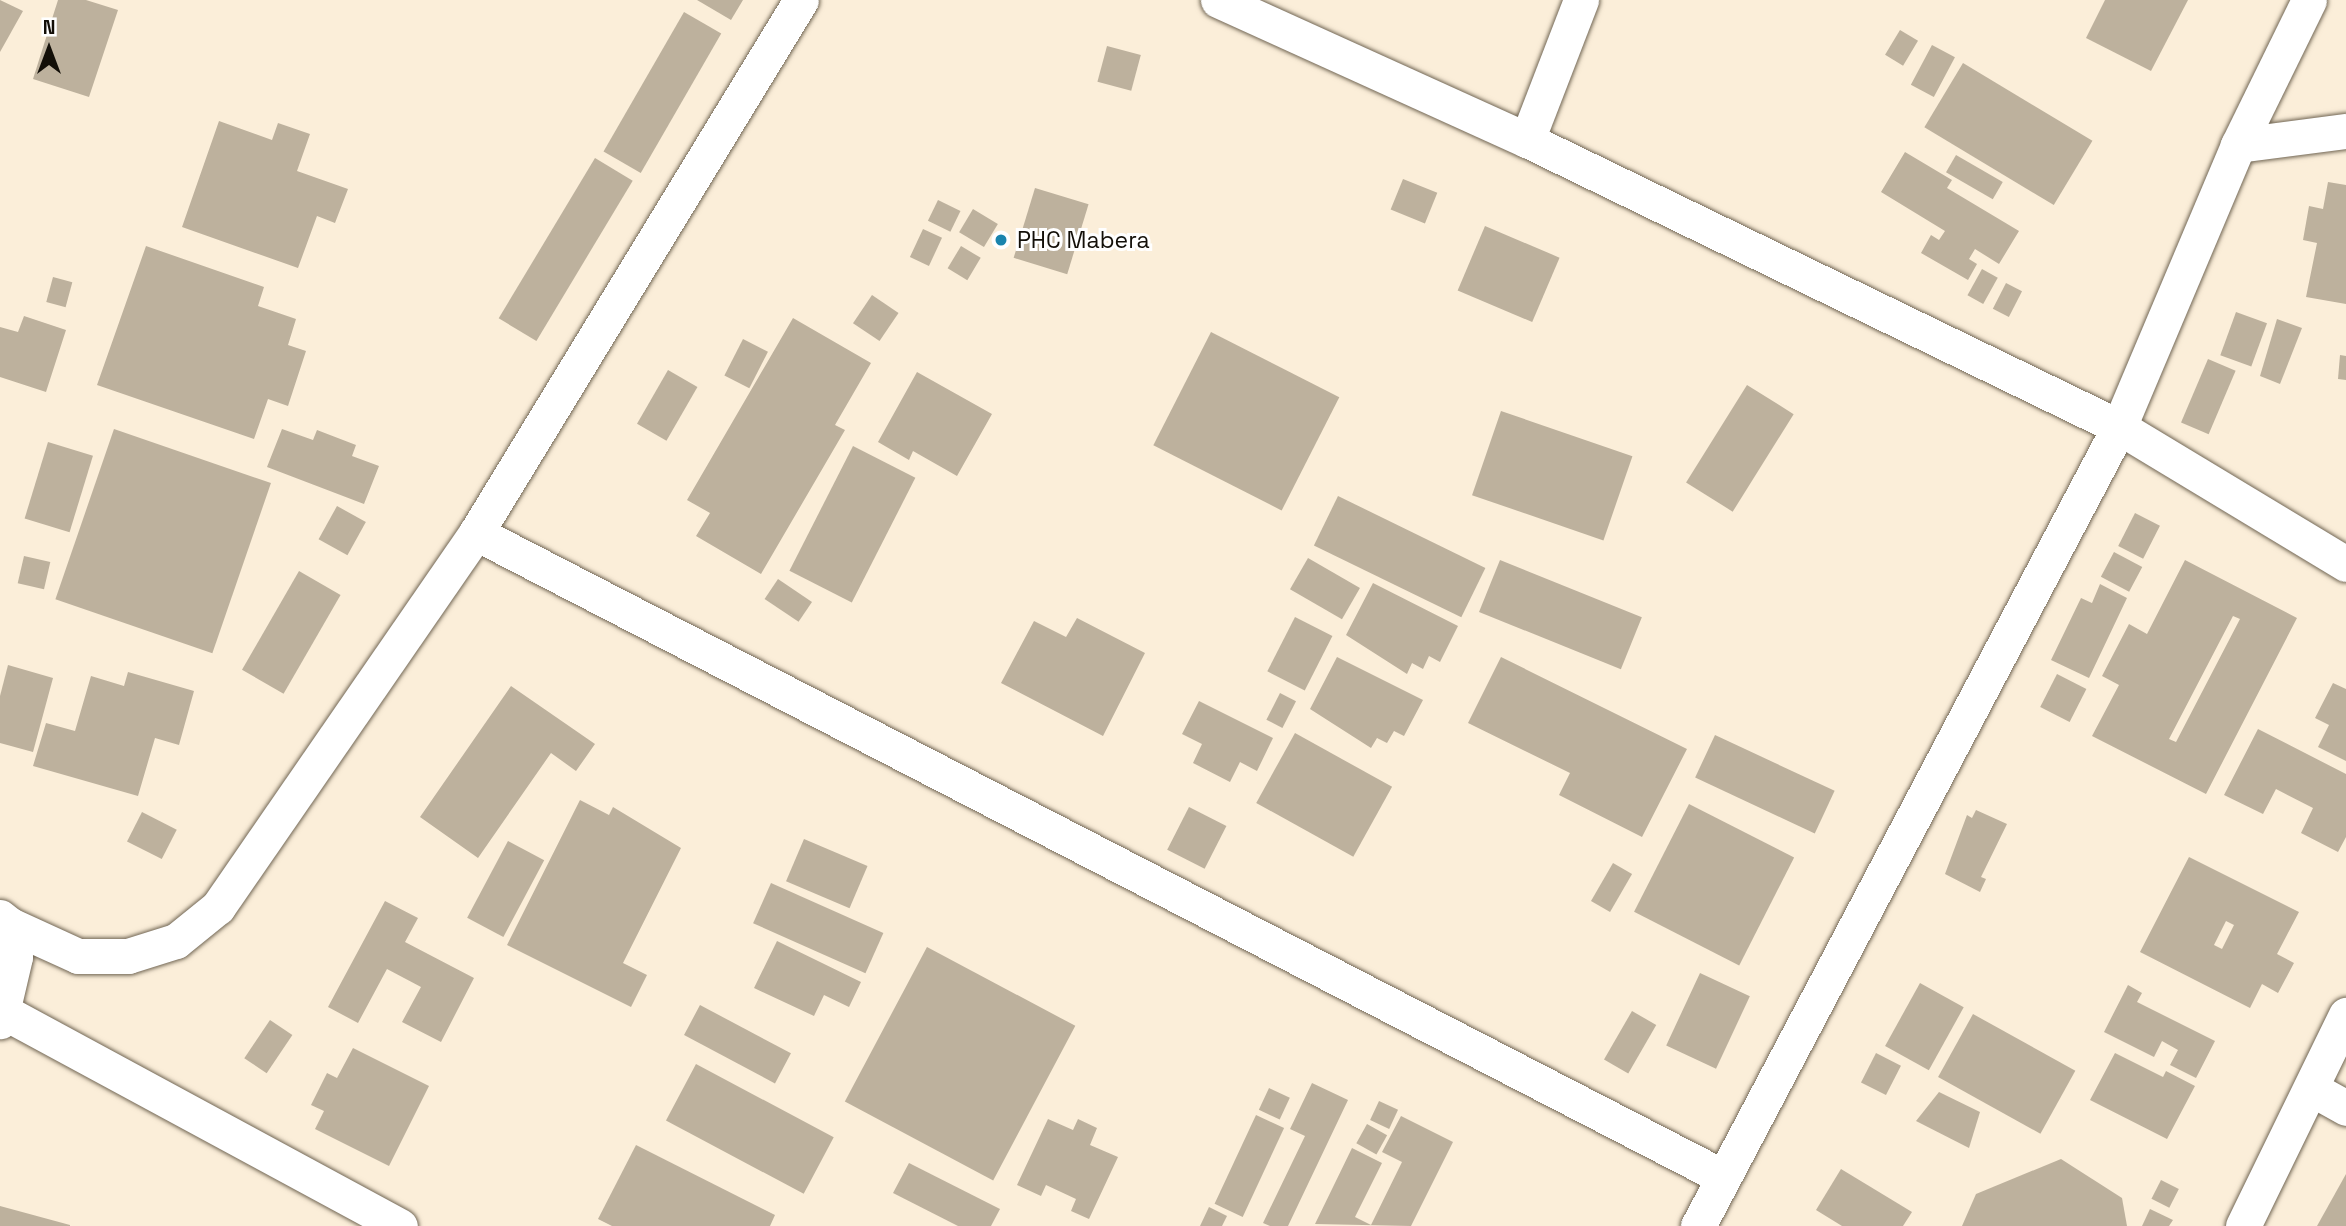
<!DOCTYPE html>
<html>
<head>
<meta charset="utf-8">
<style>
	body { margin:0 }
	#map { position:relative; width:2346px; height:1226px; overflow:hidden; background:#fbeed9; font-family:"Space Grotesk",sans-serif }
	div>[style] { position:absolute }
	.building>* { inset:0; background:#bdb19d; transform-origin:0 0 }
	.roads { filter:drop-shadow(0 0 2px #716654) drop-shadow(0 0 2px #716654) }
	.street>* { height:35px; margin:-17.5px; padding:0 17.5px; transform-origin:17.5px; border-radius:17.5px; background:#fff }
	.dots>* { width:19px; height:19px; translate:-50% -50%; box-sizing:border-box; border:4px solid #fff; border-radius:50% }
	span { translate:-50% -50%; white-space:nowrap; text-align:center; line-height:1.15; -webkit-text-stroke:6px #fff; paint-order:stroke }
	.poi-label { font-size:23px; color:#130f08 }
	.left { translate:0 -50%; text-align:left }
	.north { position:absolute; left:14px; top:14px; width:70px; height:70px; -webkit-text-stroke:5px #fff; paint-order:stroke; rotate:0deg; font-size:19px; font-weight:700; line-height:28px; text-align:center; color:#130f08 }
	.north::after { content:''; display:block; margin:auto; width:24px; height:32px; background:#130f08; clip-path:polygon(50% 0,100% 100%,50% 72%,0 100%) }
</style>
</head>
<body>
<div id="map">
	<div class="building">
		<div style="clip-path:polygon(0 0,23px 11px,0 52px)"></div>
		<div style="clip-path:polygon(58px 0,86px 0,118px 10px,89px 97px,33px 79px)"></div>
		<div style="clip-path:polygon(697px 0,743px 0,731px 20px)"></div>
		<div style="clip-path:polygon(2105px 0,2188px 0,2151px 71px,2086px 38px)"></div>
		<div style="left:684px;top:12px;width:43px;height:161px;rotate:30deg"></div>
		<div style="left:1900px;top:30px;width:21px;height:29px;rotate:31deg"></div>
		<div style="left:1932px;top:45px;width:26px;height:45px;rotate:28deg"></div>
		<div style="left:1107px;top:46px;width:35px;height:37px;rotate:15deg"></div>
		<div style="left:1963px;top:63px;width:151px;height:75px;rotate:31deg"></div>
		<div style="clip-path:polygon(219px 121px,272px 140px,278px 123px,310px 134px,297px 171px,348px 189px,335px 223px,317px 216px,298px 268px,182px 227px)"></div>
		<div style="clip-path:polygon(1905px 152px,1952px 180px,1947px 188px,2019px 231px,1999px 264px,1975px 249px,1969px 259px,1977px 264px,1968px 280px,1921px 253px,1931px 235px,1939px 240px,1945px 231px,1881px 192px)"></div>
		<div style="left:1956px;top:155px;width:54px;height:20px;rotate:30deg"></div>
		<div style="left:595px;top:158px;width:44px;height:187px;rotate:31deg"></div>
		<div style="left:1403px;top:179px;width:37px;height:33px;rotate:22deg"></div>
		<div style="clip-path:polygon(2328px 182px,2346px 185px,2346px 304px,2306px 297px,2317px 243px,2303px 240px,2309px 206px,2323px 209px)"></div>
		<div style="left:1035px;top:188px;width:56px;height:73px;rotate:17deg"></div>
		<div style="left:938px;top:200px;width:25px;height:23px;rotate:26deg"></div>
		<div style="left:973px;top:209px;width:29px;height:27px;rotate:31deg"></div>
		<div style="left:1485px;top:226px;width:81px;height:70px;rotate:23deg"></div>
		<div style="left:923px;top:229px;width:21px;height:31px;rotate:25deg"></div>
		<div style="clip-path:polygon(146px 246px,264px 287px,258px 306px,296px 319px,288px 345px,306px 351px,288px 406px,268px 399px,254px 439px,97px 385px)"></div>
		<div style="left:961px;top:246px;width:23px;height:26px;rotate:31deg"></div>
		<div style="left:1982px;top:269px;width:18px;height:30px;rotate:29deg"></div>
		<div style="left:53px;top:277px;width:20px;height:26px;rotate:15deg"></div>
		<div style="left:2006px;top:283px;width:18px;height:29px;rotate:27deg"></div>
		<div style="left:872px;top:295px;width:32px;height:34px;rotate:34deg"></div>
		<div style="left:2236px;top:312px;width:33px;height:46px;rotate:20deg"></div>
		<div style="clip-path:polygon(24px 316px,66px 330px,46px 392px,0 377px,0 327px,18px 332px)"></div>
		<div style="clip-path:polygon(793px 318px,871px 363px,835px 425px,845px 430px,761px 574px,696px 536px,710px 513px,687px 500px)"></div>
		<div style="clip-path:polygon(2277px 319px,2302px 328px,2280px 384px,2260px 376px)"></div>
		<div style="left:1211px;top:332px;width:144px;height:127px;rotate:27deg"></div>
		<div style="left:743px;top:339px;width:28px;height:41px;rotate:27deg"></div>
		<div style="clip-path:polygon(2340px 355px,2346px 356px,2346px 380px,2338px 379px)"></div>
		<div style="left:2208px;top:359px;width:30px;height:69px;rotate:23deg"></div>
		<div style="left:668px;top:370px;width:34px;height:62px;rotate:30deg"></div>
		<div style="clip-path:polygon(917px 372px,992px 414px,957px 476px,913px 451px,909px 460px,878px 442px)"></div>
		<div style="left:1747px;top:385px;width:55px;height:115px;rotate:32deg"></div>
		<div style="left:1501px;top:411px;width:139px;height:89px;rotate:19deg"></div>
		<div style="left:114px;top:429px;width:166px;height:180px;rotate:19deg"></div>
		<div style="clip-path:polygon(282px 429px,313px 440px,317px 430px,356px 445px,352px 456px,379px 466px,364px 504px,267px 467px)"></div>
		<div style="left:48px;top:442px;width:47px;height:80px;rotate:17deg"></div>
		<div style="left:853px;top:446px;width:70px;height:140px;rotate:27deg"></div>
		<div style="left:1338px;top:496px;width:164px;height:55px;rotate:26deg"></div>
		<div style="left:337px;top:506px;width:33px;height:38px;rotate:29deg"></div>
		<div style="left:2135px;top:513px;width:28px;height:37px;rotate:27deg"></div>
		<div style="left:2114px;top:552px;width:32px;height:28px;rotate:28deg"></div>
		<div style="left:24px;top:556px;width:27px;height:28px;rotate:13deg"></div>
		<div style="left:1308px;top:558px;width:60px;height:36px;rotate:30deg"></div>
		<div style="left:1500px;top:560px;width:153px;height:56px;rotate:22deg"></div>
		<div style="clip-path:polygon(evenodd,2185px 560px,2297px 618px,2206px 794px,2092px 736px,2119px 685px,2102px 676px,2129px 624px,2147px 634px,2185px 560px,2233px 616px,2240px 619px,2176px 742px,2169px 739px,2233px 616px)"></div>
		<div style="left:299px;top:571px;width:48px;height:114px;rotate:30deg"></div>
		<div style="left:778px;top:579px;width:41px;height:24px;rotate:34deg"></div>
		<div style="clip-path:polygon(1373px 583px,1458px 626px,1440px 662px,1429px 656px,1423px 669px,1412px 663px,1407px 674px,1346px 635px)"></div>
		<div style="clip-path:polygon(2100px 584px,2127px 598px,2089px 678px,2051px 660px,2081px 598px,2092px 603px)"></div>
		<div style="left:1295px;top:617px;width:42px;height:61px;rotate:27deg"></div>
		<div style="clip-path:polygon(1077px 618px,1145px 653px,1103px 736px,1001px 683px,1034px 621px,1066px 637px)"></div>
		<div style="clip-path:polygon(1337px 657px,1423px 700px,1404px 736px,1394px 731px,1387px 743px,1377px 738px,1371px 748px,1310px 709px)"></div>
		<div style="clip-path:polygon(1501px 657px,1687px 749px,1642px 837px,1559px 795px,1570px 773px,1468px 723px)"></div>
		<div style="clip-path:polygon(8px 665px,53px 678px,33px 752px,0 743px,0 696px)"></div>
		<div style="clip-path:polygon(128px 672px,194px 691px,179px 745px,155px 738px,138px 796px,33px 766px,46px 723px,75px 731px,91px 676px,124px 686px)"></div>
		<div style="left:2057px;top:674px;width:33px;height:37px;rotate:27deg"></div>
		<div style="clip-path:polygon(2333px 683px,2346px 689px,2346px 761px,2318px 747px,2329px 725px,2315px 718px)"></div>
		<div style="clip-path:polygon(511px 686px,595px 744px,576px 771px,551px 753px,478px 858px,420px 817px)"></div>
		<div style="left:1280px;top:693px;width:18px;height:30px;rotate:27deg"></div>
		<div style="clip-path:polygon(1199px 701px,1273px 738px,1257px 771px,1240px 762px,1230px 782px,1193px 763px,1202px 744px,1182px 734px)"></div>
		<div style="clip-path:polygon(2258px 729px,2346px 774px,2346px 837px,2338px 852px,2301px 833px,2313px 808px,2276px 789px,2263px 814px,2224px 795px)"></div>
		<div style="left:1295px;top:733px;width:111px;height:80px;rotate:29deg"></div>
		<div style="left:1715px;top:735px;width:132px;height:47px;rotate:25deg"></div>
		<div style="clip-path:polygon(580px 800px,609px 815px,613px 807px,681px 848px,623px 963px,647px 975px,631px 1007px,507px 945px)"></div>
		<div style="left:1689px;top:804px;width:118px;height:121px;rotate:27deg"></div>
		<div style="left:1189px;top:807px;width:42px;height:48px;rotate:27deg"></div>
		<div style="clip-path:polygon(1976px 810px,2007px 824px,1981px 877px,1986px 879px,1980px 892px,1945px 874px,1967px 815px,1972px 818px)"></div>
		<div style="left:142px;top:812px;width:39px;height:33px;rotate:27deg"></div>
		<div style="left:804px;top:839px;width:69px;height:46px;rotate:23deg"></div>
		<div style="left:508px;top:841px;width:41px;height:87px;rotate:28deg"></div>
		<div style="clip-path:polygon(evenodd,2189px 857px,2299px 912px,2277px 954px,2294px 963px,2278px 993px,2262px 984px,2250px 1008px,2140px 952px,2189px 857px,2226px 921px,2234px 925px,2222px 949px,2214px 945px,2226px 921px)"></div>
		<div style="left:1613px;top:863px;width:22px;height:44px;rotate:30deg"></div>
		<div style="left:771px;top:883px;width:123px;height:44px;rotate:24deg"></div>
		<div style="clip-path:polygon(385px 901px,418px 918px,405px 942px,474px 978px,441px 1042px,402px 1022px,421px 987px,387px 969px,358px 1023px,328px 1007px)"></div>
		<div style="clip-path:polygon(777px 941px,861px 982px,849px 1007px,824px 995px,814px 1016px,754px 988px)"></div>
		<div style="left:927px;top:947px;width:168px;height:175px;rotate:28deg"></div>
		<div style="left:1700px;top:973px;width:55px;height:80px;rotate:25deg"></div>
		<div style="left:1920px;top:983px;width:50px;height:72px;rotate:29deg"></div>
		<div style="clip-path:polygon(2128px 985px,2142px 993px,2137px 1002px,2215px 1041px,2196px 1078px,2170px 1065px,2178px 1050px,2162px 1041px,2154px 1057px,2104px 1032px)"></div>
		<div style="left:700px;top:1005px;width:103px;height:34px;rotate:28deg"></div>
		<div style="left:1632px;top:1011px;width:28px;height:56px;rotate:30deg"></div>
		<div style="left:1973px;top:1014px;width:117px;height:72px;rotate:29deg"></div>
		<div style="left:270px;top:1020px;width:27px;height:46px;rotate:34deg"></div>
		<div style="clip-path:polygon(353px 1048px,429px 1086px,389px 1166px,315px 1129px,324px 1111px,311px 1105px,327px 1073px,337px 1078px)"></div>
		<div style="left:1876px;top:1053px;width:28px;height:33px;rotate:27deg"></div>
		<div style="clip-path:polygon(2115px 1053px,2163px 1077px,2166px 1071px,2195px 1086px,2167px 1139px,2090px 1100px)"></div>
		<div style="left:696px;top:1064px;width:156px;height:64px;rotate:28deg"></div>
		<div style="clip-path:polygon(1312px 1083px,1348px 1100px,1288px 1226px,1270px 1226px,1263px 1223px,1305px 1136px,1290px 1129px)"></div>
		<div style="left:1269px;top:1088px;width:23px;height:24px;rotate:25deg"></div>
		<div style="clip-path:polygon(1939px 1092px,1980px 1112px,1969px 1148px,1916px 1121px)"></div>
		<div style="left:1379px;top:1101px;width:21px;height:21px;rotate:25deg"></div>
		<div style="left:1256px;top:1115px;width:31px;height:98px;rotate:25deg"></div>
		<div style="clip-path:polygon(1401px 1116px,1453px 1142px,1411px 1226px,1315px 1224px,1352px 1148px,1382px 1163px,1355px 1217px,1371px 1225px,1402px 1162px,1382px 1152px)"></div>
		<div style="clip-path:polygon(1048px 1119px,1073px 1130px,1078px 1119px,1097px 1128px,1090px 1145px,1118px 1157px,1089px 1219px,1071px 1211px,1076px 1199px,1046px 1185px,1041px 1196px,1017px 1185px)"></div>
		<div style="left:1367px;top:1124px;width:23px;height:22px;rotate:29deg"></div>
		<div style="clip-path:polygon(636px 1145px,775px 1215px,770px 1226px,612px 1226px,598px 1219px)"></div>
		<div style="clip-path:polygon(2061px 1159px,2122px 1198px,2127px 1226px,1962px 1226px,1976px 1194px)"></div>
		<div style="clip-path:polygon(909px 1163px,1000px 1209px,991px 1226px,958px 1226px,893px 1193px)"></div>
		<div style="clip-path:polygon(1841px 1169px,1912px 1212px,1903px 1226px,1842px 1226px,1816px 1210px)"></div>
		<div style="clip-path:polygon(2346px 1174px,2346px 1226px,2317px 1226px)"></div>
		<div style="left:2161px;top:1180px;width:20px;height:21px;rotate:27deg"></div>
		<div style="clip-path:polygon(0 1206px,70px 1225px,70px 1226px,0 1226px)"></div>
		<div style="clip-path:polygon(1209px 1207px,1227px 1216px,1222px 1226px,1200px 1226px)"></div>
		<div style="clip-path:polygon(2150px 1209px,2173px 1220px,2169px 1226px,2142px 1226px)"></div>
	</div>
	<div class="roads">
		<div class="street">
			<div style="left:1218px;top:0;width:339px;rotate:24.4deg"></div>
			<div style="left:1527px;top:140px;width:658px;rotate:25.86deg"></div>
			<div style="left:2119px;top:427px;width:265px;rotate:31.1deg"></div>
			<div style="left:1527px;top:140px;width:150px;rotate:-68.9deg"></div>
			<div style="left:2238px;top:145px;width:109px;rotate:-7.4deg"></div>
			<div style="left:476px;top:533px;width:1403px;rotate:27.31deg"></div>
			<div style="left:0;top:917px;width:13px;rotate:39deg"></div>
			<div style="left:10px;top:925px;width:32px;rotate:81deg"></div>
			<div style="left:15px;top:957px;width:66px;rotate:103.2deg"></div>
			<div style="left:10px;top:925px;width:75px;rotate:24.5deg"></div>
			<div style="left:78px;top:956px;width:50px"></div>
			<div style="left:128px;top:956px;width:50px;rotate:-17.4deg"></div>
			<div style="left:176px;top:941px;width:54px;rotate:-39deg"></div>
			<div style="left:218px;top:907px;width:454px;rotate:-55.4deg"></div>
			<div style="left:476px;top:533px;width:624px;rotate:-58.63deg"></div>
			<div style="left:4px;top:1012px;width:450px;rotate:28.4deg"></div>
			<div style="left:2312px;top:1089px;width:39px;rotate:29deg"></div>
			<div style="left:1698px;top:1226px;width:903px;rotate:-62.21deg"></div>
			<div style="left:2119px;top:427px;width:306px;rotate:-67.1deg"></div>
			<div style="left:2238px;top:145px;width:161px;rotate:-63.9deg"></div>
			<div style="left:2243px;top:1226px;width:235px;rotate:-64deg"></div>
		</div>
	</div>
	<div class="dots">
		<div style="left:1001px;top:240px;background:#1a84ad"></div>
	</div>
	<div class="poi-label">
		<span class="left" style="left:1017px;top:240px">PHC Mabera</span>
	</div>
	<div class="north">N</div>
</div>
</body>
</html>
